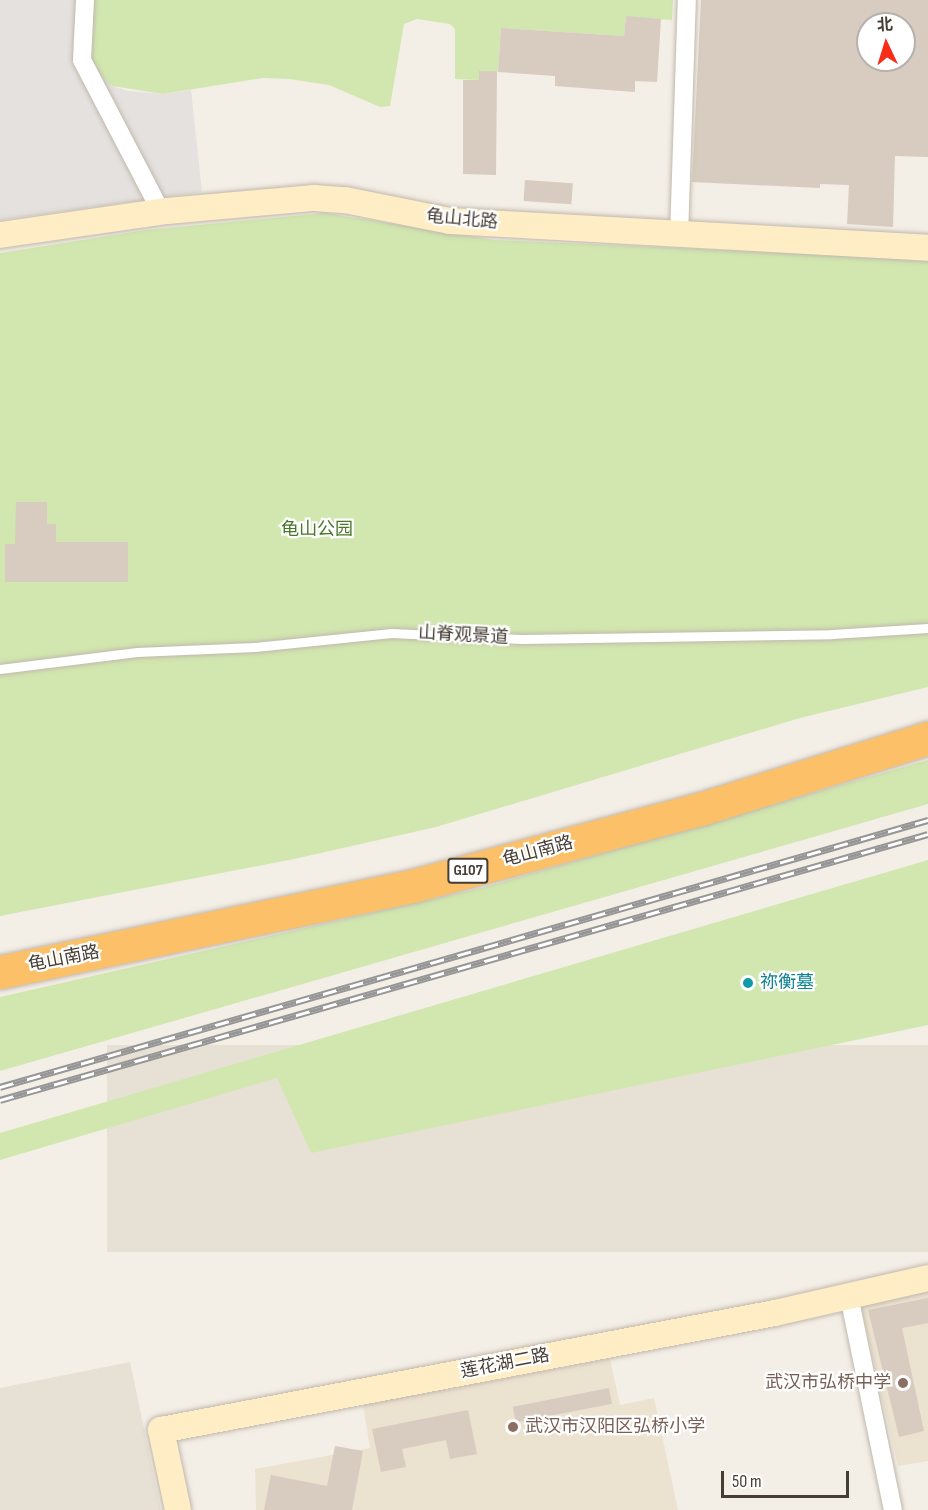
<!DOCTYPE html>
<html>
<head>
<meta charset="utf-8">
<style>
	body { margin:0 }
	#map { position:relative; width:928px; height:1510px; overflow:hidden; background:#f3eee6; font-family:"Sofia Sans Condensed","Noto Sans SC",sans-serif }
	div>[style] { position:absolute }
	.residential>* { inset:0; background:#e7e0d4; transform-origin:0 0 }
	.education>* { inset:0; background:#ece2d0 }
	.green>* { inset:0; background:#d1e7af }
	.parking>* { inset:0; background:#e4e1de }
	.building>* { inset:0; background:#d7ccbf; transform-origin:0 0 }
	.roads { filter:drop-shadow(0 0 2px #c1b8ac) drop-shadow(0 0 2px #c1b8ac) }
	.lane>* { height:9px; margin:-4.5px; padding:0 4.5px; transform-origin:4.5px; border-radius:4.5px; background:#fff }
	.street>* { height:18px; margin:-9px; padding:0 9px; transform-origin:9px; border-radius:9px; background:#fff }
	.secondary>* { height:26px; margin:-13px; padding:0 13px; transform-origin:13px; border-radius:13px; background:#feedc5 }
	.highway>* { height:33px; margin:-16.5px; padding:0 16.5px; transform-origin:16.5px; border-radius:16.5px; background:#fcc168 }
	.rail>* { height:7px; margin-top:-3.5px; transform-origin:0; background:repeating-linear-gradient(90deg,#fff 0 14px,#969696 0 28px); box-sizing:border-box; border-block:2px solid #969696 }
	.dots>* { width:16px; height:16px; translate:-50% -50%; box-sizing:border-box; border:3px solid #fff; border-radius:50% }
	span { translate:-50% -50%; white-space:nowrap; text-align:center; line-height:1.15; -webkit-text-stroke:4.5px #fff; paint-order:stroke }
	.shield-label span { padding:2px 4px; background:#fff; border:2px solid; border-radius:4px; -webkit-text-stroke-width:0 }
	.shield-label { font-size:16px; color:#463e35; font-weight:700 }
	.street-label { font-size:18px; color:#463e35 }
	.park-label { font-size:18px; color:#4b772a }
	.culture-label { font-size:18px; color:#0d838f }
	.left { translate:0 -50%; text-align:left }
	.education-label { font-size:18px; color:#785e54 }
	.right { translate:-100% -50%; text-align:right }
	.north { position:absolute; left:856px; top:12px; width:60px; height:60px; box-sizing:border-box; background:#fff; border:2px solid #b5b2ae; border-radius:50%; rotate:356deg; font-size:16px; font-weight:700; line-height:24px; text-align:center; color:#463e35 }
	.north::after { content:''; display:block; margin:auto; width:21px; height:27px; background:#f72d19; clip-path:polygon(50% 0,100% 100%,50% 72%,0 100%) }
	.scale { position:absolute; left:721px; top:1471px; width:128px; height:27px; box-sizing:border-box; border:3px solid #463e35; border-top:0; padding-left:8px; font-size:18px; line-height:21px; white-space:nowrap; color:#463e35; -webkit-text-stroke:4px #fff; paint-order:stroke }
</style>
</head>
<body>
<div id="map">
	<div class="residential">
		<div style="left:928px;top:1045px;width:207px;height:821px;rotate:90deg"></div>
		<div style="clip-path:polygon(130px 1362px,161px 1510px,0 1510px,0 1388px)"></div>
	</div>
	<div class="education">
		<div style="clip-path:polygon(928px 1291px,928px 1461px,898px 1466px,860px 1304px)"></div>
		<div style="clip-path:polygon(610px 1359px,620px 1405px,654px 1398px,678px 1510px,256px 1510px,255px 1469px,370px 1448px,363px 1405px)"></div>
	</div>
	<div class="green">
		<div style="clip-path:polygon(90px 0,673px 0,672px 20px,626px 17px,624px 36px,501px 28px,498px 71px,479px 71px,479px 80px,455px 79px,455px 29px,450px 24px,417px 19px,404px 24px,390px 106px,380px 107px,329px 85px,289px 79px,263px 78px,163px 94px,112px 86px,94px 71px,87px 42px)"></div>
		<div style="clip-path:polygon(325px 213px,494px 240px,928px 259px,928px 687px,800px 718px,436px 827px,294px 859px,0 916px,0 253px,146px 230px)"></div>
		<div style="clip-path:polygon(928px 760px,928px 804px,0 1071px,0 997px,481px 888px)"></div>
		<div style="clip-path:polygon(928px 860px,928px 1025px,311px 1153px,277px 1078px,0 1160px,0 1133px)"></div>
	</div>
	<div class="parking">
		<div style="clip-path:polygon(0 0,90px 0,87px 42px,95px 71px,112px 86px,128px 91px,163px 94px,191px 90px,202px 192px,0 220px)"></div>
	</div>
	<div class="building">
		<div style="clip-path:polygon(evenodd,701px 0,928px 0,928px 157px,895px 156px,893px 227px,847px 224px,849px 185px,820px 184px,820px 188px,692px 182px,701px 0,868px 24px,904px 24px,904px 63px,868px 61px,868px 24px)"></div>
		<div style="clip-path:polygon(626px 16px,661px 19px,657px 82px,635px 81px,635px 92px,555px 86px,555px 76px,498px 72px,501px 28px,624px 36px)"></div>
		<div style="clip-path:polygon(479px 71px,497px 71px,496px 175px,463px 174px,463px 80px,479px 80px)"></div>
		<div style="left:525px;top:180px;width:48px;height:21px;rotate:4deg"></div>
		<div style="clip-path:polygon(16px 502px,47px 502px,47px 524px,56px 524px,56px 542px,128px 542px,128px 582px,5px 582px,5px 544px,15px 544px)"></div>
		<div style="clip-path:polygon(928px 1298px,928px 1323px,902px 1328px,924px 1431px,899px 1437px,868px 1310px)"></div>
		<div style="left:609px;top:1388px;width:16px;height:98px;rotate:79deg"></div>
		<div style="clip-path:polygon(468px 1410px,477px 1454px,450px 1459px,446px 1440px,402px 1449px,406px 1467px,381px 1472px,372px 1429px)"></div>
		<div style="clip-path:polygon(335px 1446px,363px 1451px,352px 1510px,264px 1510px,271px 1475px,327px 1486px)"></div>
	</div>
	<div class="roads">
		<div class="lane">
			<div style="left:0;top:669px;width:138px;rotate:-7.1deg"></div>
			<div style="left:137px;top:652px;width:118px;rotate:-2.4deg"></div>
			<div style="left:255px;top:647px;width:137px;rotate:-5.9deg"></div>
			<div style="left:391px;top:633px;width:131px;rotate:2.6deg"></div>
			<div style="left:522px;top:639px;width:310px;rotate:-0.9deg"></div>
			<div style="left:832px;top:634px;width:96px;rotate:-3.6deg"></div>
		</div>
		<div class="street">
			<div style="left:85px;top:0;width:60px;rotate:92.9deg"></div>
			<div style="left:82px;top:60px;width:171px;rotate:62.5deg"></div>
			<div style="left:679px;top:236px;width:236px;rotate:-88.1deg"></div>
			<div style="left:849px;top:1296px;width:218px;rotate:78.4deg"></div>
		</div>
		<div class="secondary">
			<div style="left:0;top:235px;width:169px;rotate:-8.2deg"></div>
			<div style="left:167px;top:211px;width:148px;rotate:-5.1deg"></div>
			<div style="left:314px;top:198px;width:31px;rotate:4deg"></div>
			<div style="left:345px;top:200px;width:107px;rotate:11.3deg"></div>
			<div style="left:450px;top:221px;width:479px;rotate:3.2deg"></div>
			<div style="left:178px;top:1510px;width:82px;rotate:-102deg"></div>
			<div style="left:161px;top:1430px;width:625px;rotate:-10.79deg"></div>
			<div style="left:775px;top:1313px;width:157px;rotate:-12.9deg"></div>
		</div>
		<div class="highway">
			<div style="left:0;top:972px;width:421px;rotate:-11.8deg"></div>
			<div style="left:412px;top:886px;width:298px;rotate:-15deg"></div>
			<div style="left:700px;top:809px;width:239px;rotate:-17.3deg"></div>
		</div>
	</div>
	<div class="rail">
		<div style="left:0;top:1087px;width:966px;rotate:-16.05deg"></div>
		<div style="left:0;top:1100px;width:965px;rotate:-15.99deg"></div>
	</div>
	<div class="dots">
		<div style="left:748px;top:983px;background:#0f9aa8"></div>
		<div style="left:903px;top:1383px;background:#8d6e63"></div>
		<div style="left:513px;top:1427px;background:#8d6e63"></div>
	</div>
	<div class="shield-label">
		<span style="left:468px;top:871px">G107</span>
	</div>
	<div class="street-label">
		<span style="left:462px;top:220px;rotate:5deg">龟山北路</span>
		<span style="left:463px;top:636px;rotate:3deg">山脊观景道</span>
		<span style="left:538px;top:852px;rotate:-15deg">龟山南路</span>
		<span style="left:64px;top:959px;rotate:-11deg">龟山南路</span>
		<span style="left:505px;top:1364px;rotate:-11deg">莲花湖二路</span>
	</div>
	<div class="park-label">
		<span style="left:317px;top:530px">龟山公园</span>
	</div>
	<div class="culture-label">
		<span class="left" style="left:760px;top:983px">祢衡墓</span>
	</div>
	<div class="education-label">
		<span class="right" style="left:891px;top:1383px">武汉市弘桥中学</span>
		<span class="left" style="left:525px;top:1427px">武汉市汉阳区弘桥小学</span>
	</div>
	<div class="north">北</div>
	<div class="scale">50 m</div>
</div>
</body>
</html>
